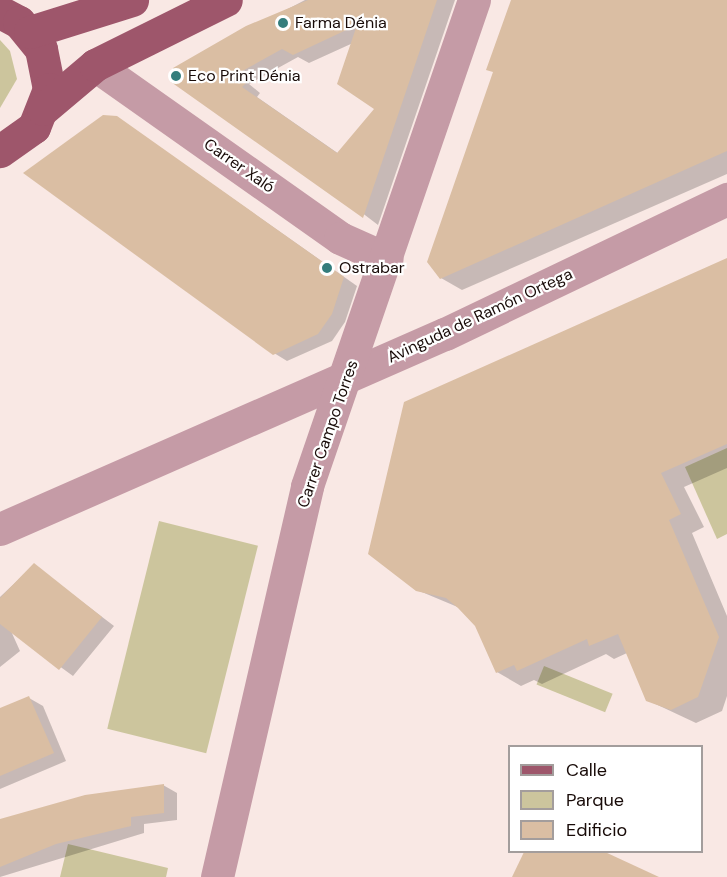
<!DOCTYPE html>
<html>
<head>
<meta charset="utf-8">
<style>
	body { margin:0 }
	#map { position:relative; width:727px; height:877px; overflow:hidden; background:#f9e8e4; font-family:"DM Sans",sans-serif }
	div>[style] { position:absolute }
	.green>* { inset:0; background:#ccc59d; transform-origin:0 0 }
	.shadow>* { inset:0; background:#0003 }
	.building>* { inset:0; background:#dabea3 }
	.minor>* { height:33px; margin:-16.5px; padding:0 16.5px; transform-origin:16.5px; border-radius:16.5px; background:#c59ba6 }
	.major>* { height:33px; margin:-16.5px; padding:0 16.5px; transform-origin:16.5px; border-radius:16.5px; background:#9e566b }
	.dots>* { width:16px; height:16px; translate:-50% -50%; box-sizing:border-box; border:3px solid #fff; border-radius:50% }
	span { translate:-50% -50%; white-space:nowrap; text-align:center; line-height:1.15; -webkit-text-stroke:4.5px #fff; paint-order:stroke }
	.poi-label { font-size:16px; color:#180b08 }
	.left { translate:0 -50%; text-align:left }
	.street-label { font-size:16px; color:#180b08 }
	.legend { position:absolute; left:508px; top:745px; width:195px; height:108px; box-sizing:border-box; background:#fff; border:2px solid #a39d9c; margin:0; padding:8px 10px; list-style:none; font-size:18px; color:#180b08 }
	.legend li { display:flex; align-items:center; gap:12px; height:30px }
	.legend b { width:30px; border:2px solid #a39d9c }
</style>
</head>
<body>
<div id="map">
	<div class="green">
		<div style="clip-path:polygon(0 40px,10px 51px,17px 79px,0 108px)"></div>
		<div style="clip-path:polygon(727px 448px,727px 534px,717px 539px,685px 467px)"></div>
		<div style="left:159px;top:521px;width:102px;height:214px;rotate:14deg"></div>
		<div style="left:544px;top:666px;width:74px;height:20px;rotate:22deg"></div>
		<div style="clip-path:polygon(68px 844px,168px 868px,166px 877px,60px 877px)"></div>
	</div>
	<div class="shadow">
		<div style="clip-path:polygon(evenodd,305px 0,455px 0,378px 225px,174px 69px,305px 0,353px 43px,376px 108px,339px 154px,257px 97px,260px 93px,249px 84px,298px 57px,309px 63px,353px 43px)"></div>
		<div style="clip-path:polygon(512px 0,727px 0,727px 174px,462px 290px,441px 278px)"></div>
		<div style="clip-path:polygon(117px 117px,357px 286px,345px 322px,332px 341px,287px 361px,274px 353px)"></div>
		<div style="clip-path:polygon(727px 260px,727px 468px,684px 487px,704px 527px,692px 533px,727px 616px,727px 696px,722px 711px,696px 723px,647px 700px,627px 653px,614px 659px,606px 654px,542px 684px,534px 680px,521px 686px,497px 672px,476px 625px,460px 608px,417px 590px)"></div>
		<div style="clip-path:polygon(34px 565px,114px 626px,73px 676px,11px 631px,20px 651px,0 667px,0 597px)"></div>
		<div style="clip-path:polygon(29px 698px,43px 706px,66px 761px,0 789px,0 710px)"></div>
		<div style="clip-path:polygon(163px 785px,177px 793px,177px 820px,144px 824px,144px 833px,0 877px,0 820px)"></div>
		<div style="clip-path:polygon(525px 852px,602px 852px,649px 877px,514px 877px)"></div>
	</div>
	<div class="building">
		<div style="clip-path:polygon(evenodd,308px 0,437px 0,363px 218px,171px 82px,173px 68px,246px 26px,308px 0,357px 25px,337px 84px,374px 109px,337px 153px,242px 87px,246px 83px,235px 75px,282px 49px,293px 55px,357px 25px)"></div>
		<div style="clip-path:polygon(511px 0,727px 0,727px 151px,440px 279px,427px 262px,493px 72px,486px 70px)"></div>
		<div style="clip-path:polygon(103px 115px,117px 116px,344px 277px,332px 314px,318px 334px,273px 355px,23px 173px)"></div>
		<div style="clip-path:polygon(727px 258px,727px 444px,661px 473px,681px 514px,669px 520px,719px 637px,698px 697px,671px 710px,646px 701px,618px 634px,589px 646px,587px 639px,517px 671px,514px 665px,496px 673px,475px 626px,458px 608px,446px 598px,416px 591px,368px 554px,404px 402px)"></div>
		<div style="clip-path:polygon(34px 563px,102px 617px,59px 670px,0 624px,0 598px)"></div>
		<div style="clip-path:polygon(29px 696px,54px 753px,0 776px,0 708px)"></div>
		<div style="clip-path:polygon(164px 784px,164px 813px,131px 817px,131px 826px,56px 844px,0 867px,0 819px,85px 795px)"></div>
		<div style="clip-path:polygon(524px 852px,605px 852px,659px 877px,512px 877px)"></div>
	</div>
	<div class="minor">
		<div style="left:95px;top:65px;width:300px;rotate:35.2deg"></div>
		<div style="left:340px;top:238px;width:51px;rotate:24.1deg"></div>
		<div style="left:0;top:529px;width:486px;rotate:-23.7deg"></div>
		<div style="left:445px;top:334px;width:313px;rotate:-25.6deg"></div>
		<div style="left:217px;top:877px;width:401px;rotate:-77deg"></div>
		<div style="left:307px;top:486px;width:514px;rotate:-71.04deg"></div>
	</div>
	<div class="major">
		<div style="left:0;top:12px;width:21px;rotate:28deg"></div>
		<div style="left:19px;top:22px;width:35px;rotate:51deg"></div>
		<div style="left:41px;top:49px;width:41px;rotate:78.7deg"></div>
		<div style="left:49px;top:89px;width:41px;rotate:111.5deg"></div>
		<div style="left:34px;top:127px;width:42px;rotate:144.8deg"></div>
		<div style="left:30px;top:32px;width:107px;rotate:-17.4deg"></div>
		<div style="left:43px;top:109px;width:68px;rotate:-40.2deg"></div>
		<div style="left:95px;top:65px;width:146px;rotate:-26.4deg"></div>
	</div>
	<div class="dots">
		<div style="left:283px;top:23px;background:#347d7c"></div>
		<div style="left:176px;top:76px;background:#347d7c"></div>
		<div style="left:327px;top:268px;background:#347d7c"></div>
	</div>
	<div class="poi-label">
		<span class="left" style="left:295px;top:23px">Farma Dénia</span>
		<span class="left" style="left:188px;top:76px">Eco Print Dénia</span>
		<span class="left" style="left:339px;top:268px">Ostrabar</span>
	</div>
	<div class="street-label">
		<span style="left:239px;top:166px;rotate:35deg">Carrer Xaló</span>
		<span style="left:480px;top:316px;rotate:-25deg">Avinguda de Ramón Ortega</span>
		<span style="left:328px;top:434px;rotate:-71deg">Carrer Campo Torres</span>
	</div>
	<ul class="legend">
	<li><b style="height:8px;background:#9e566b"></b>Calle</li>
	<li><b style="height:16px;background:#ccc59d"></b>Parque</li>
	<li><b style="height:16px;background:#dabea3"></b>Edificio</li>
	</ul>
</div>
</body>
</html>
